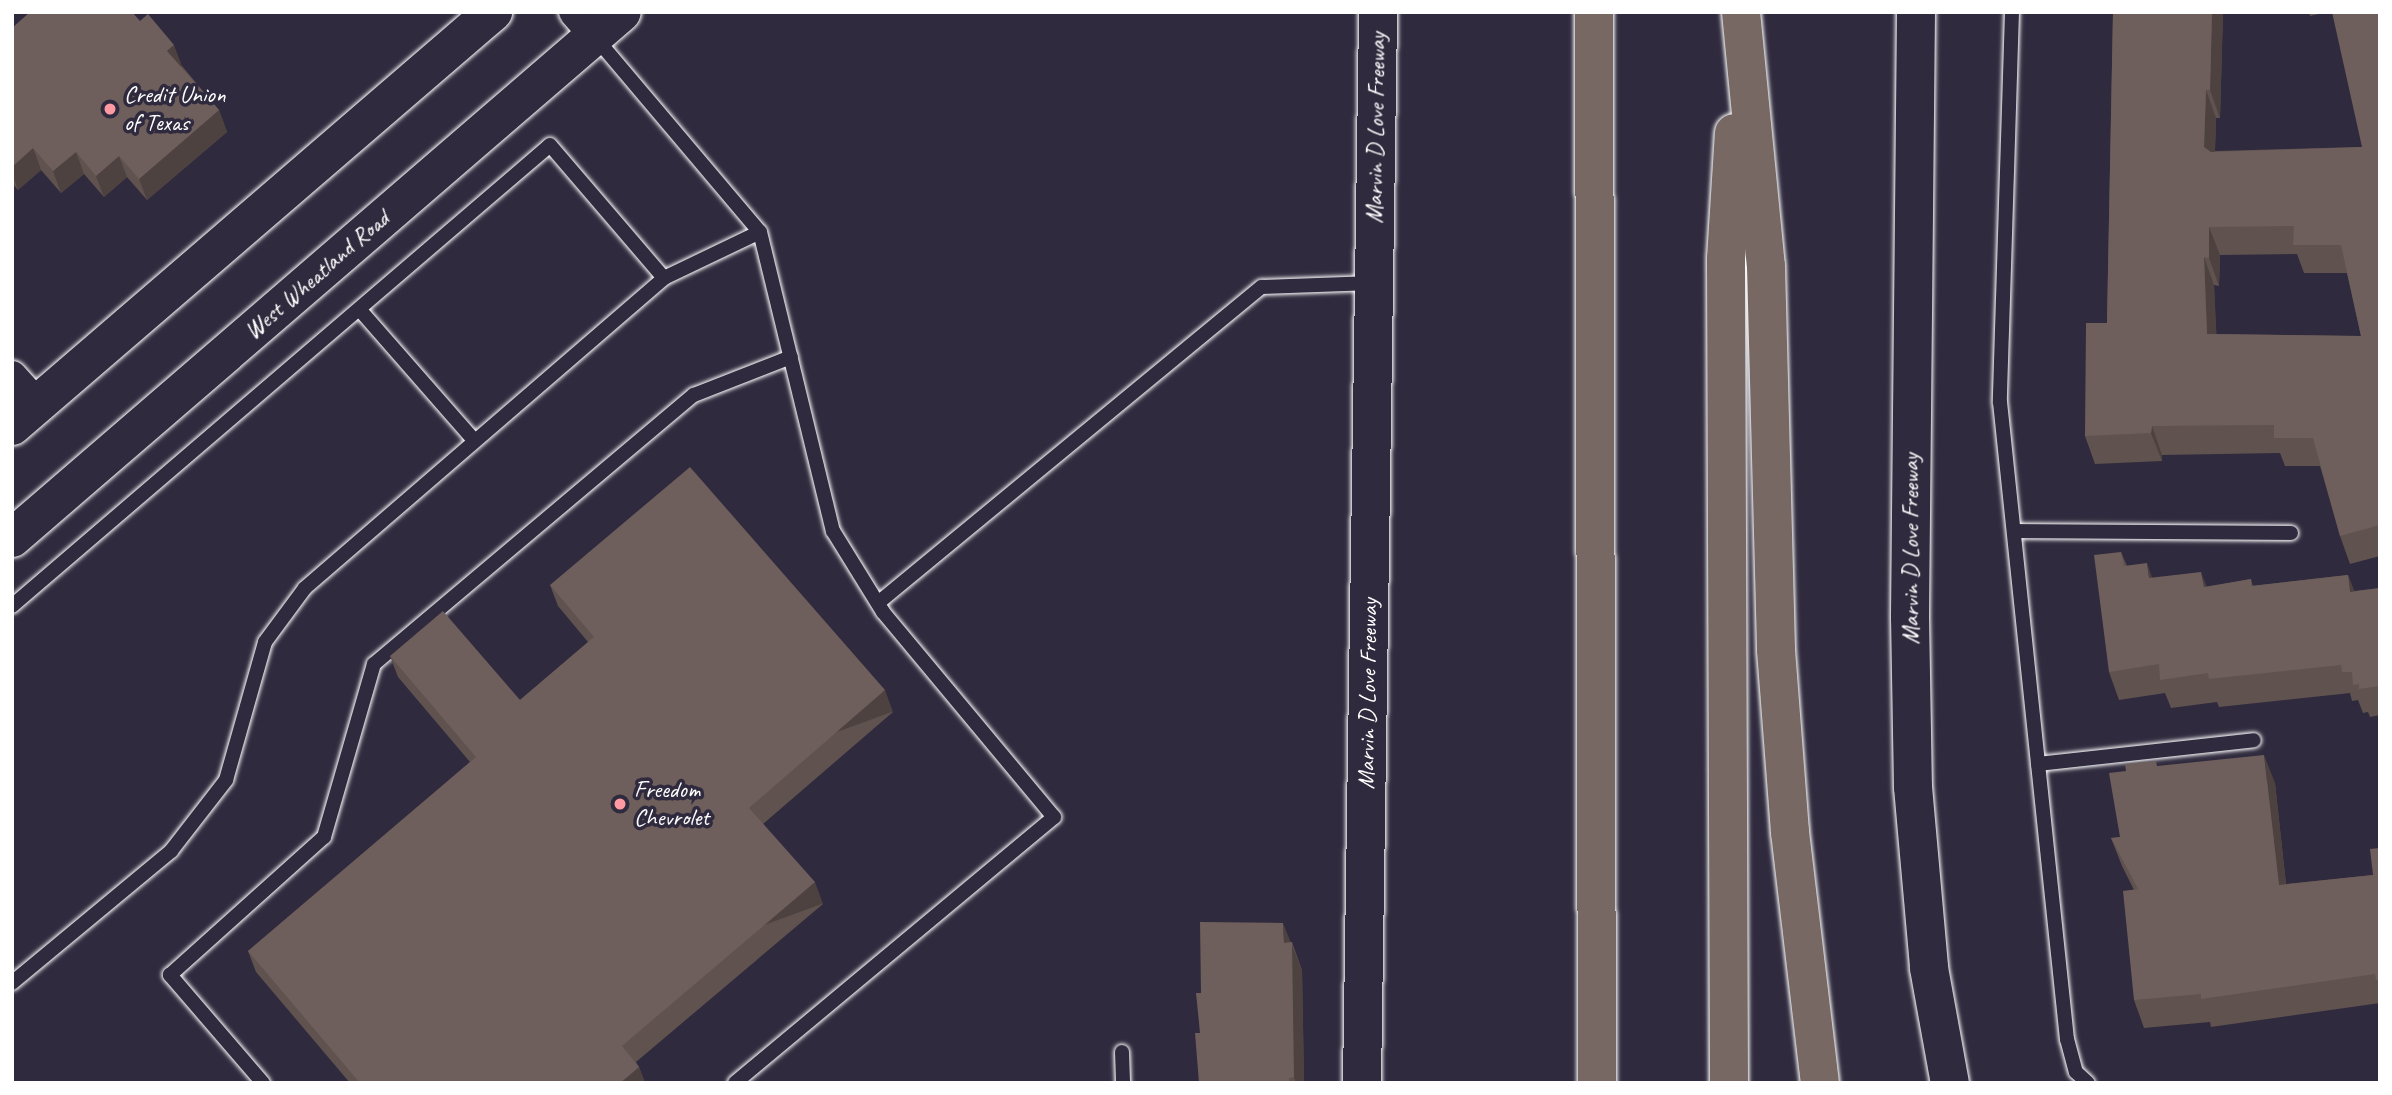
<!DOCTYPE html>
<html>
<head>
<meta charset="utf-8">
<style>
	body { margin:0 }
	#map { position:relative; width:2392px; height:1095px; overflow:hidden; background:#2f2a3d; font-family:Caveat,sans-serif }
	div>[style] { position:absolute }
	.roads { filter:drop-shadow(0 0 2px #fff) drop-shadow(0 0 2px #fff) }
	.service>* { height:14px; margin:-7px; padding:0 7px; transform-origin:7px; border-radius:7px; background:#2f2a3d }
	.minor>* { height:30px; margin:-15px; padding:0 15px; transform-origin:15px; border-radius:15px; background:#2f2a3d }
	.secondary>* { height:38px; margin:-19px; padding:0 19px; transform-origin:19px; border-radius:19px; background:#2f2a3d }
	.motorway>* { height:38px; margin:-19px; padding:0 19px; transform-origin:19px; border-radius:19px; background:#776864 }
	.wall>* { inset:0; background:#5f524f }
	.shaded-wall>* { inset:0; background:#4d4240; transform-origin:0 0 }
	.building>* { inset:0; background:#6e5f5c }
	.dots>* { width:19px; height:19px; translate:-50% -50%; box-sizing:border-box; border:4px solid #2f2a3d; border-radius:50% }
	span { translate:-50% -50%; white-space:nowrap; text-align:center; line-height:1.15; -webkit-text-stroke:7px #2f2a3d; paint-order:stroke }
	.poi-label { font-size:24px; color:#fff }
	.left { translate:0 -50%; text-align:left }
	.street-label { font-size:24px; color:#fff }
	.frame { position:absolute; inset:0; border:14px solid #fff; pointer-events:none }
</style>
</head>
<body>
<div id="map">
	<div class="roads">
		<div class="service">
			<div style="left:2012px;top:12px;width:390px;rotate:91.8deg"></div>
			<div style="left:2000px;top:402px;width:641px;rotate:84deg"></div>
			<div style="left:2067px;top:1039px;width:34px;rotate:75deg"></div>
			<div style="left:2076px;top:1072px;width:16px;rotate:43deg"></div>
			<div style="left:595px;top:37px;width:255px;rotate:49.8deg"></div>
			<div style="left:760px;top:232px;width:308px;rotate:76.3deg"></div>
			<div style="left:833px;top:531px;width:95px;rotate:58.3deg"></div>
			<div style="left:883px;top:612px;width:267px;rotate:50.2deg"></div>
			<div style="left:1054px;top:817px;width:415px;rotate:140.2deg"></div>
			<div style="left:360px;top:310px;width:171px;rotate:48.8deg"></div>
			<div style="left:2014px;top:531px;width:277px;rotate:0.4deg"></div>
			<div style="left:878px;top:603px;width:497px;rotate:-39.5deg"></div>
			<div style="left:1262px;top:287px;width:111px;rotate:-2.1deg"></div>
			<div style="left:12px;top:606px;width:708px;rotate:-40.59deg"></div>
			<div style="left:550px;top:145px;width:175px;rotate:49.4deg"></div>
			<div style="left:2038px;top:764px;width:217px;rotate:-6.3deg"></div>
			<div style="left:12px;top:983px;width:207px;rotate:-39.7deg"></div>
			<div style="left:171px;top:851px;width:90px;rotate:-52.2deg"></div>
			<div style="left:226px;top:780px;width:143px;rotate:-74.2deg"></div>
			<div style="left:265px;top:642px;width:67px;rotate:-53.5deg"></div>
			<div style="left:305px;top:588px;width:474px;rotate:-40.8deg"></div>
			<div style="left:664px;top:278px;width:106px;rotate:-25.6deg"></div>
			<div style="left:1122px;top:1052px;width:31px;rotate:88deg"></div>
			<div style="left:263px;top:1083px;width:143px;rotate:-130.7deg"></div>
			<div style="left:170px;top:975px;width:207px;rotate:-41.9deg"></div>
			<div style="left:324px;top:837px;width:180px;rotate:-73.9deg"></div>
			<div style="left:374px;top:664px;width:418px;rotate:-40.1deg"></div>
			<div style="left:694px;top:395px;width:104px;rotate:-21.4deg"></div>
		</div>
		<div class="minor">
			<div style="left:574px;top:12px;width:32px;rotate:49deg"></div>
			<div style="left:12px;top:376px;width:38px;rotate:48deg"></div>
		</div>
		<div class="secondary">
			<div style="left:1916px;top:12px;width:605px;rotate:90.57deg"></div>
			<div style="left:1910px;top:617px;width:170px;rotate:89deg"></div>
			<div style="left:1913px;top:787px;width:182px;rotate:84.9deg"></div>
			<div style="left:1929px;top:968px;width:117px;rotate:79.7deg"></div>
			<div style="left:12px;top:426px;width:635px;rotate:-40.72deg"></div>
			<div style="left:12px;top:538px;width:805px;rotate:-40.77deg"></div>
			<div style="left:1362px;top:1083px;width:1071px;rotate:-89.14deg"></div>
		</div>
		<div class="motorway">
			<div style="left:1594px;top:12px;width:1071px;rotate:89.84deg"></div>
			<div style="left:1741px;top:12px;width:255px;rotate:84.4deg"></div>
			<div style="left:1766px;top:266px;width:384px;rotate:88.5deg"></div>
			<div style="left:1776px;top:650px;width:183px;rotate:85.6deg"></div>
			<div style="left:1790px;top:832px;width:253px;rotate:83.2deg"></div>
			<div style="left:1729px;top:1083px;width:824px;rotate:-90.21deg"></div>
			<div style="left:1726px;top:259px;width:126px;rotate:-86.4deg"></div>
		</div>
	</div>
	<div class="wall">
		<div style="clip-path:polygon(evenodd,2113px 12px,2223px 12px,2220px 118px,2216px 118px,2215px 151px,2362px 147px,2380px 12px,2380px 556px,2350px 564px,2340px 536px,2320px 466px,2285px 466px,2280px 453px,2162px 455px,2162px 461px,2095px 464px,2085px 436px,2107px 323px,2113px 12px,2297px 254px,2304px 273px,2347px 273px,2361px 336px,2216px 334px,2214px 285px,2219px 286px,2220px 255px,2297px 254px)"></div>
		<div style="clip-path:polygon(2309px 12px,2328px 12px,2310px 16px)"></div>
		<div style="clip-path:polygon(12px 28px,182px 66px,219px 110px,227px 132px,147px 200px,127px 177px,104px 197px,84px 174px,61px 193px,41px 170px,18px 190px,12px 183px)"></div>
		<div style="clip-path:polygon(2121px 552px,2127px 566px,2152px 578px,2207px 587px,2251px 579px,2253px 586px,2348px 575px,2354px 591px,2380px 588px,2380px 715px,2370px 717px,2368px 712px,2363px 713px,2358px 700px,2352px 701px,2350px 693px,2219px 707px,2217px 702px,2171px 708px,2165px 693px,2119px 700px,2109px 672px)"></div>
		<div style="clip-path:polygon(550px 585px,893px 712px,763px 824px,823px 904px,636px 1062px,639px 1067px,645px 1083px,350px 1083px,256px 972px,248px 951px,470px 762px,398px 677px,390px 656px,520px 700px,588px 642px,558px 606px)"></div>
		<div style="clip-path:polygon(2158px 766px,2275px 783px,2286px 884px,2373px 875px,2380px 848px,2380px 1003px,2211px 1027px,2210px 1022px,2144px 1028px,2134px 1000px,2134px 890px,2122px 866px,2111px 838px,2120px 837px)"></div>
		<div style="clip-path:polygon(1290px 942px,1292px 942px,1302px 970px,1304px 1083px,1199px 1083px,1201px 993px)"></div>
	</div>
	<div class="shaded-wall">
		<div style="clip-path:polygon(2212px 12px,2223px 12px,2220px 118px,2210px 90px)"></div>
		<div style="clip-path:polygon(174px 45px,182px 66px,175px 72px,167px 51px)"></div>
		<div style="clip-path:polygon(2206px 90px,2216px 118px,2214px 175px,2204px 147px)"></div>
		<div style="clip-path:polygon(219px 110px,227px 132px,147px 200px,139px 179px)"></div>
		<div style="clip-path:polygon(33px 148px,41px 170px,18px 190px,12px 173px,12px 167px)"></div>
		<div style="clip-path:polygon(76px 152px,84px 174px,61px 193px,53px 171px)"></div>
		<div style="clip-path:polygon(119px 156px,127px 177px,104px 197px,96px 176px)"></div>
		<div style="clip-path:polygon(2209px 227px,2220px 255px,2219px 286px,2209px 258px)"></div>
		<div style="clip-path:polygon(2204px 257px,2214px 285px,2218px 362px,2207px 334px)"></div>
		<div style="clip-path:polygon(2152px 426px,2162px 455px,2162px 461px,2151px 433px)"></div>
		<div style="clip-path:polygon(2147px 563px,2157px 591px,2149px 578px)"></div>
		<div style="clip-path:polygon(2201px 572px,2212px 600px,2204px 587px)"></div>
		<div style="clip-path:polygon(2348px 575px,2359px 603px,2350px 592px)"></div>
		<div style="left:885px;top:690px;width:23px;height:180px;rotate:70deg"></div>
		<div style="clip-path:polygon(2264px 755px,2275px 783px,2289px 913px,2279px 885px)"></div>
		<div style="left:815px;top:882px;width:23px;height:253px;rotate:70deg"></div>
		<div style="clip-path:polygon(1283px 923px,1302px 970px,1304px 1083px,1296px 1083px,1294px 1077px,1284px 943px)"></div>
		<div style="clip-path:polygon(639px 1067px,645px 1083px,620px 1083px)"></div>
	</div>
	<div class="building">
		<div style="clip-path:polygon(30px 12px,132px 12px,140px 21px,148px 14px,174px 45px,167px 51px,219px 110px,139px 179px,119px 156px,96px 176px,76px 152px,53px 171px,33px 148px,12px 167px,12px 28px)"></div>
		<div style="clip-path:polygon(evenodd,2113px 12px,2212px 12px,2210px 90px,2206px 90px,2204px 147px,2211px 152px,2362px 147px,2332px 12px,2380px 12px,2380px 525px,2340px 536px,2313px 438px,2274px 438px,2274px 425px,2152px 426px,2151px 433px,2085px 436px,2086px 323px,2107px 323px,2113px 12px,2294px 226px,2293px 245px,2341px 245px,2361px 336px,2207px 334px,2204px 257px,2209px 258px,2209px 227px,2294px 226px)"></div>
		<div style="clip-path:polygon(690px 467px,885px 690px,749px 808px,815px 882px,622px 1046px,639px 1067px,620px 1083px,360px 1083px,248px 951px,476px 757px,390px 656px,443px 611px,520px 700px,594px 637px,550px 585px)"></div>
		<div style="clip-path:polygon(2121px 552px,2124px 566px,2147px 563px,2149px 578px,2201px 572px,2204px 587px,2251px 579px,2251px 586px,2348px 575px,2350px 592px,2380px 588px,2380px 686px,2359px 689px,2359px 684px,2353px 685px,2352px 672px,2342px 672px,2341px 665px,2209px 679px,2208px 673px,2160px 680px,2159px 664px,2109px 672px,2094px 555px)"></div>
		<div style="clip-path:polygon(2264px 755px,2279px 885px,2373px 875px,2370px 849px,2380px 848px,2380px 980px,2376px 980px,2375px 974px,2201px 999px,2201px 994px,2134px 1000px,2123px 891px,2138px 889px,2111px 838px,2120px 837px,2109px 773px,2126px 771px,2125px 764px,2156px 761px,2157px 766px)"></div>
		<div style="clip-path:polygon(1200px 922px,1283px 923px,1284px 943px,1292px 942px,1294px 1077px,1289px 1078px,1289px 1083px,1199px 1083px,1195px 1033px,1200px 1033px,1196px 993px,1201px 993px)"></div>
	</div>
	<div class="dots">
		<div style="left:110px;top:109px;background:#ff9aa2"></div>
		<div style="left:620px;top:804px;background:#ff9aa2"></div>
	</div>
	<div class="poi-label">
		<span class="left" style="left:124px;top:109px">Credit Union<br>of Texas</span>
		<span class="left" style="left:634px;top:804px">Freedom<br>Chevrolet</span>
	</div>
	<div class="street-label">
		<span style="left:1376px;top:128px;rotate:-89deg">Marvin D Love Freeway</span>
		<span style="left:317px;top:275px;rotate:-41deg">West Wheatland Road</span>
		<span style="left:1911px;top:549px;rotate:-90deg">Marvin D Love Freeway</span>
		<span style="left:1368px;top:694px;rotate:-89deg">Marvin D Love Freeway</span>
	</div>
	<div class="frame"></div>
</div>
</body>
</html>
